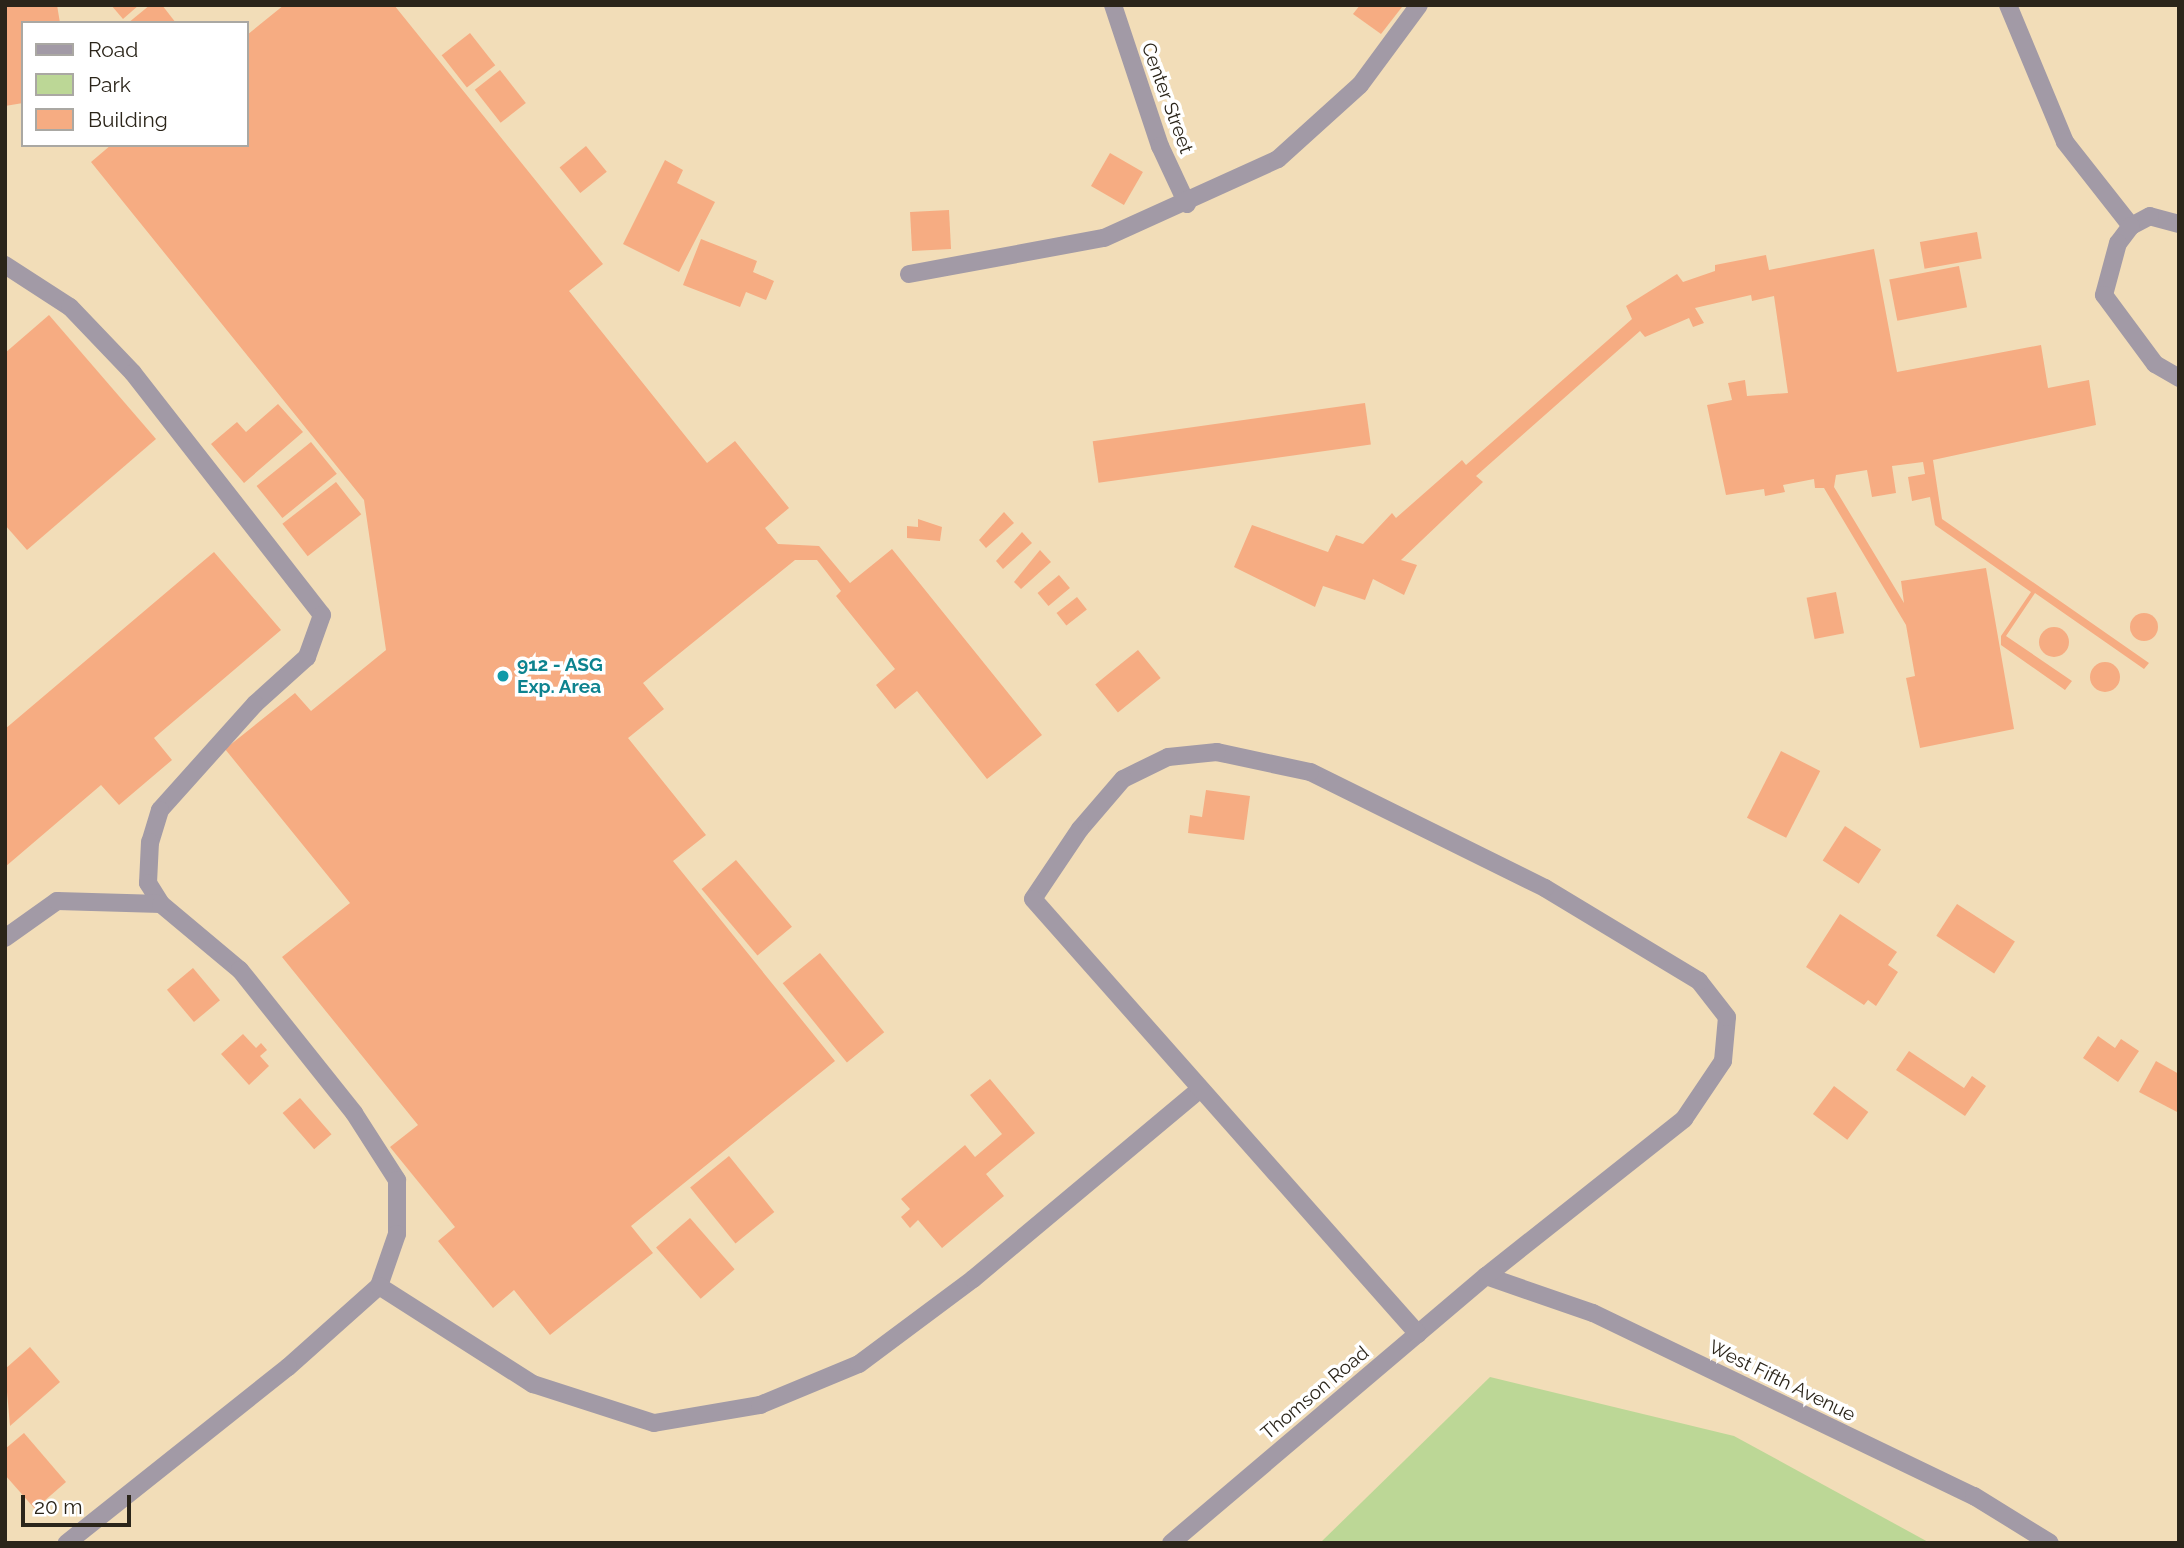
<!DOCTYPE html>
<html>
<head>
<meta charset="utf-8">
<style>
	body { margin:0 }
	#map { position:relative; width:2184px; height:1548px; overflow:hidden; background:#fae9ca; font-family:Raleway,sans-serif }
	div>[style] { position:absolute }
	.built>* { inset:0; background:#f2ddb8 }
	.green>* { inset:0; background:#bcd796 }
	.building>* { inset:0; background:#f6ac82; transform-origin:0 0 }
	.round { border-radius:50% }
	.minor>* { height:18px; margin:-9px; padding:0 9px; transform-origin:9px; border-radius:9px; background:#a29aa6 }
	.dots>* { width:19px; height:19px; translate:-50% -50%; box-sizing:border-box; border:4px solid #fff; border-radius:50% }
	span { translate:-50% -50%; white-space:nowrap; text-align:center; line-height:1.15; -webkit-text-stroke:7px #fff; paint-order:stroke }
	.street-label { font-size:19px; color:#2b251a }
	.culture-label { font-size:19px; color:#0d838f; font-weight:700 }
	.left { translate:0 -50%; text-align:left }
	.frame { position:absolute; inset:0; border:7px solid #2b251a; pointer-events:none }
	.legend { position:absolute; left:21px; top:21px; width:228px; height:126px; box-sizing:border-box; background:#fff; border:2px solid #aaa8a3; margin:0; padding:9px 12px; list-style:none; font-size:21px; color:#2b251a }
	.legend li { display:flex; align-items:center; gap:14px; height:35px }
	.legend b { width:35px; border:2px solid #aaa8a3 }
	.scale { position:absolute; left:21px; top:1495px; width:110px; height:32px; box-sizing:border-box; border:4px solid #2b251a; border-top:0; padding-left:9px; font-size:21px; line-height:24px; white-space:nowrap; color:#2b251a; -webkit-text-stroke:5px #fff; paint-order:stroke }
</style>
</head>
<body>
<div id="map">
	<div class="built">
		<div style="clip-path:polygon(evenodd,5px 5px,2179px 5px,2179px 1543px,5px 1543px,5px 5px,23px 23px,247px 23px,247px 145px,23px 145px,23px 23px)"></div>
	</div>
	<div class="green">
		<div style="clip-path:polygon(1490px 1377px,1734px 1436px,1930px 1543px,1320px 1543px)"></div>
	</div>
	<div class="building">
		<div style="clip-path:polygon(5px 5px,57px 5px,60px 23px,23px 23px,23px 103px,5px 106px)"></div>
		<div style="clip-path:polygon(111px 5px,139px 5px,123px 19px)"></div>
		<div style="clip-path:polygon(150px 5px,162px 5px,176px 23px,128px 23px)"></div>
		<div style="clip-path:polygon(284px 5px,394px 5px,603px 264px,569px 291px,707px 463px,735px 441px,789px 508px,765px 528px,778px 544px,819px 546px,850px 583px,892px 549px,1042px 735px,987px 779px,917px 691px,895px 709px,876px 685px,895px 669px,836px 596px,841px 591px,817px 560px,795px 560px,643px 683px,664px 709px,628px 738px,706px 835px,673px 861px,835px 1061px,631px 1226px,653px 1253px,550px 1335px,514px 1290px,493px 1308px,438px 1241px,455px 1227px,390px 1147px,418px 1125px,282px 957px,350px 903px,225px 749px,295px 693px,311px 711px,386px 650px,364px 500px,91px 162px,111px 145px,247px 145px,247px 35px)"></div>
		<div style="clip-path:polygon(1360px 5px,1400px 5px,1402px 7px,1381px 34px,1353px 14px)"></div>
		<div style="left:470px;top:33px;width:41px;height:36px;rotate:52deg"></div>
		<div style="left:500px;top:70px;width:42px;height:32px;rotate:52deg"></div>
		<div style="left:586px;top:146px;width:33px;height:34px;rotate:51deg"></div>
		<div style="left:1110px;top:153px;width:38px;height:38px;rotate:30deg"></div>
		<div style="clip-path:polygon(665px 160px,683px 170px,677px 183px,715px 202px,679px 272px,623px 244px)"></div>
		<div style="left:949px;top:210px;width:39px;height:39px;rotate:87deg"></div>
		<div style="left:1977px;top:232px;width:27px;height:58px;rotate:80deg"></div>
		<div style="clip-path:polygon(701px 239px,757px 261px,753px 272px,774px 281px,766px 300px,746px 292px,740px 307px,683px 285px)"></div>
		<div style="clip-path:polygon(1874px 249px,1897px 372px,2041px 345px,2048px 388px,2089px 380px,2096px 425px,1933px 460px,1942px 519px,2149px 663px,2144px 669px,2035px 593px,2006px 636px,2072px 681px,2065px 690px,2001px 645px,2001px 636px,2031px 592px,1935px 525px,1930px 497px,1912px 501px,1908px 477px,1925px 474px,1923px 462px,1892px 466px,1896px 493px,1872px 497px,1867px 470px,1836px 475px,1834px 487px,1904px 603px,1901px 581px,1986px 568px,2014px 729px,1920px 748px,1906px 678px,1915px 676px,1906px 625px,1824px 488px,1815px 488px,1814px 479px,1783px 485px,1785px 492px,1765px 496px,1764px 489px,1726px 495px,1707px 405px,1732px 400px,1728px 383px,1745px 380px,1747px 396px,1788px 393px,1774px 296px,1752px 301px,1751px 295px,1695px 308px,1704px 323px,1693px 327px,1689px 318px,1645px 337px,1640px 331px,1476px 476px,1483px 482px,1401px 560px,1417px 565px,1404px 595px,1373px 579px,1365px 600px,1323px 586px,1315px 607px,1234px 567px,1252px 525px,1328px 552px,1336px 535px,1363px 544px,1392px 513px,1396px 518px,1462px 460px,1466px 465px,1632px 319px,1626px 306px,1677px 274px,1683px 282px,1715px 271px,1715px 265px,1766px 255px,1769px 270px)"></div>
		<div style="left:1959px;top:266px;width:42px;height:71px;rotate:79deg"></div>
		<div style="clip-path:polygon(49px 315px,156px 439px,27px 550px,5px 525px,5px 353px)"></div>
		<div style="left:1365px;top:403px;width:42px;height:275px;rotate:82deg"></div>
		<div style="clip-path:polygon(278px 404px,303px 432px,244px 483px,211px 444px,237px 422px,246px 432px)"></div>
		<div style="left:311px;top:442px;width:41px;height:70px;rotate:51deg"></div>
		<div style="left:336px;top:482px;width:41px;height:68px;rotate:52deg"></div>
		<div style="clip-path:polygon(1004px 512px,1014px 523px,986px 548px,979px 540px)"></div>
		<div style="clip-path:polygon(918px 519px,942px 527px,940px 541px,907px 538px,907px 526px,918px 527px)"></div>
		<div style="clip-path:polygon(1022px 532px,1032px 543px,1003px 569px,996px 561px)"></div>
		<div style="clip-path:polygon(1040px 550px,1051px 562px,1021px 589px,1014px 582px)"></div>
		<div style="clip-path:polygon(214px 552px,281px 630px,154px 738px,172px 760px,119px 805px,101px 785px,5px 867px,5px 729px)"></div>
		<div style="left:1059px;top:575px;width:17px;height:28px;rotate:50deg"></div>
		<div style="left:1836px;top:592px;width:42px;height:30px;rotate:79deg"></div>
		<div style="left:1077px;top:597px;width:16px;height:26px;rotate:52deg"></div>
		<div class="round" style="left:2130px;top:613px;width:28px;height:28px"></div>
		<div class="round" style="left:2039px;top:627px;width:30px;height:30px"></div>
		<div style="left:1138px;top:650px;width:36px;height:55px;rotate:51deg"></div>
		<div class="round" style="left:2090px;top:662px;width:30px;height:30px"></div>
		<div style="left:1781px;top:751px;width:44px;height:75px;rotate:27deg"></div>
		<div style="clip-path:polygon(1206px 790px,1250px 796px,1244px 840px,1188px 833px,1190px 815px,1202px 817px)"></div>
		<div style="left:1845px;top:826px;width:43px;height:41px;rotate:33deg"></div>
		<div style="left:736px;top:860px;width:87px;height:45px;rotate:50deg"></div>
		<div style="left:1957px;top:904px;width:69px;height:38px;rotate:33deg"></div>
		<div style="clip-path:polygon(1840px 914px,1897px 952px,1888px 965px,1898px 972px,1876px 1006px,1868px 1000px,1864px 1005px,1806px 967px)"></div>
		<div style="left:820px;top:953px;width:102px;height:48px;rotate:51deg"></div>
		<div style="left:193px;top:968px;width:42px;height:34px;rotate:50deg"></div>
		<div style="clip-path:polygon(243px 1034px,256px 1048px,261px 1043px,267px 1050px,260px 1056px,269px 1066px,249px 1085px,221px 1054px)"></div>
		<div style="clip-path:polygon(2098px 1036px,2115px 1048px,2121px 1039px,2139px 1051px,2118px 1082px,2083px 1058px)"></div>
		<div style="clip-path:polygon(1909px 1051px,1964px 1088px,1972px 1076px,1986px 1086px,1965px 1116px,1896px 1070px)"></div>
		<div style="clip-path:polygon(2156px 1061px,2179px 1074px,2179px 1113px,2139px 1092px)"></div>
		<div style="clip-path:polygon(990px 1079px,1035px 1133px,986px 1174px,1004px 1196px,942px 1248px,918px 1220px,910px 1228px,901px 1217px,910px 1209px,901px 1199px,965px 1145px,975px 1157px,1002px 1134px,970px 1095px)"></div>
		<div style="left:1834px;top:1086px;width:43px;height:35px;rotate:37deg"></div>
		<div style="left:300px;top:1098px;width:48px;height:23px;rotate:49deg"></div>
		<div style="left:729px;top:1156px;width:72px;height:50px;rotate:51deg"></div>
		<div style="left:690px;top:1218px;width:68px;height:45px;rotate:49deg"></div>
		<div style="clip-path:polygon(30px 1347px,60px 1382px,10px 1426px,5px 1369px)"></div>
		<div style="clip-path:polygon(24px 1433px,66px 1482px,35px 1509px,5px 1475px,5px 1449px)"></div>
	</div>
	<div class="minor">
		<div style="left:1113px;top:5px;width:149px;rotate:71.6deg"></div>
		<div style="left:1160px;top:146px;width:64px;rotate:65deg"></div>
		<div style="left:2008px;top:5px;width:148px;rotate:67.4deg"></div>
		<div style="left:2065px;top:142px;width:107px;rotate:51.8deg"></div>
		<div style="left:2179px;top:224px;width:30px;rotate:-165deg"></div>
		<div style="left:2150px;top:216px;width:21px;rotate:152deg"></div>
		<div style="left:2131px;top:226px;width:21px;rotate:127deg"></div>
		<div style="left:2118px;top:243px;width:54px;rotate:105.1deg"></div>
		<div style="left:2104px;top:295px;width:86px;rotate:53.5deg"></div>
		<div style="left:2155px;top:364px;width:28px;rotate:30deg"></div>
		<div style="left:5px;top:265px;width:77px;rotate:32.9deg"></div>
		<div style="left:70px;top:307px;width:91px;rotate:46.3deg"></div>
		<div style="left:133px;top:373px;width:307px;rotate:52deg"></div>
		<div style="left:322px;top:615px;width:45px;rotate:109.7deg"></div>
		<div style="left:307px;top:657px;width:70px;rotate:137.9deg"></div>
		<div style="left:255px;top:704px;width:142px;rotate:131.9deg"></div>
		<div style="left:160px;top:810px;width:34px;rotate:107deg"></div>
		<div style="left:150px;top:842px;width:41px;rotate:92.8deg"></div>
		<div style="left:148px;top:883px;width:25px;rotate:58deg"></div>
		<div style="left:909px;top:274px;width:198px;rotate:-10.5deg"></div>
		<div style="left:1104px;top:238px;width:191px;rotate:-24.4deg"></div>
		<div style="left:1278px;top:159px;width:110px;rotate:-42.1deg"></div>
		<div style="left:1360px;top:85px;width:99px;rotate:-53.6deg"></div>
		<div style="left:5px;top:938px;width:64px;rotate:-35.4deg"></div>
		<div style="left:57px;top:901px;width:104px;rotate:1.7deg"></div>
		<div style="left:161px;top:904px;width:103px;rotate:39.9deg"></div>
		<div style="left:240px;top:970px;width:183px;rotate:51.4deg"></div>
		<div style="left:354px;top:1113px;width:80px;rotate:57.3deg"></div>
		<div style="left:397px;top:1180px;width:54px;rotate:90deg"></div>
		<div style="left:397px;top:1234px;width:55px;rotate:109.1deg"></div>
		<div style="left:379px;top:1286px;width:122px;rotate:138.3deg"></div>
		<div style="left:288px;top:1367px;width:283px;rotate:141.5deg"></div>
		<div style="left:1486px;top:1276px;width:113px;rotate:19.1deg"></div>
		<div style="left:1593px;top:1313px;width:423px;rotate:25.7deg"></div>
		<div style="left:1974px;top:1496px;width:89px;rotate:31.7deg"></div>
		<div style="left:379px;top:1286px;width:183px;rotate:32.5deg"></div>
		<div style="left:533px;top:1384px;width:127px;rotate:17.9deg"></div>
		<div style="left:654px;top:1423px;width:108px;rotate:-9.6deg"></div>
		<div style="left:760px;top:1405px;width:107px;rotate:-22.5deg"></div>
		<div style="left:859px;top:1364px;width:142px;rotate:-36.7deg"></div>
		<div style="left:973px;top:1279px;width:295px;rotate:-39.9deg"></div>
		<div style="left:1171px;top:1543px;width:413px;rotate:-40.3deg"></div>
		<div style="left:1486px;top:1276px;width:253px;rotate:-38.4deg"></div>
		<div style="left:1684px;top:1119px;width:70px;rotate:-56.1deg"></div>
		<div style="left:1723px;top:1061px;width:44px;rotate:-84.8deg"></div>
		<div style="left:1727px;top:1017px;width:46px;rotate:-127.9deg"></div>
		<div style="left:1699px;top:981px;width:180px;rotate:-148.9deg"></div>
		<div style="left:1545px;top:888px;width:262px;rotate:-153.7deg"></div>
		<div style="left:1310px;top:772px;width:95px;rotate:-167.9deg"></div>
		<div style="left:1217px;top:752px;width:49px;rotate:174.2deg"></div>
		<div style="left:1168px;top:757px;width:50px;rotate:153.9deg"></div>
		<div style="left:1123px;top:779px;width:66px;rotate:130.7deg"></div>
		<div style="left:1080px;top:829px;width:84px;rotate:123.9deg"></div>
		<div style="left:1033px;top:899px;width:581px;rotate:48.49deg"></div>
	</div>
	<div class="dots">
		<div style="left:503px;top:676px;background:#0f9aa8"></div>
	</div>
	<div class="street-label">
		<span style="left:1167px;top:98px;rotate:70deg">Center Street</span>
		<span style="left:1782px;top:1381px;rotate:26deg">West Fifth Avenue</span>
		<span style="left:1315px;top:1393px;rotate:-40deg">Thomson Road</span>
	</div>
	<div class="culture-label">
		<span class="left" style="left:517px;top:676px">912 - ASG<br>Exp. Area</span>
	</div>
	<div class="frame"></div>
	<ul class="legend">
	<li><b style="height:9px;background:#a29aa6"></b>Road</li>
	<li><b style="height:19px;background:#bcd796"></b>Park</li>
	<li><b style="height:19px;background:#f6ac82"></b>Building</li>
	</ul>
	<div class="scale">20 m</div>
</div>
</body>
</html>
